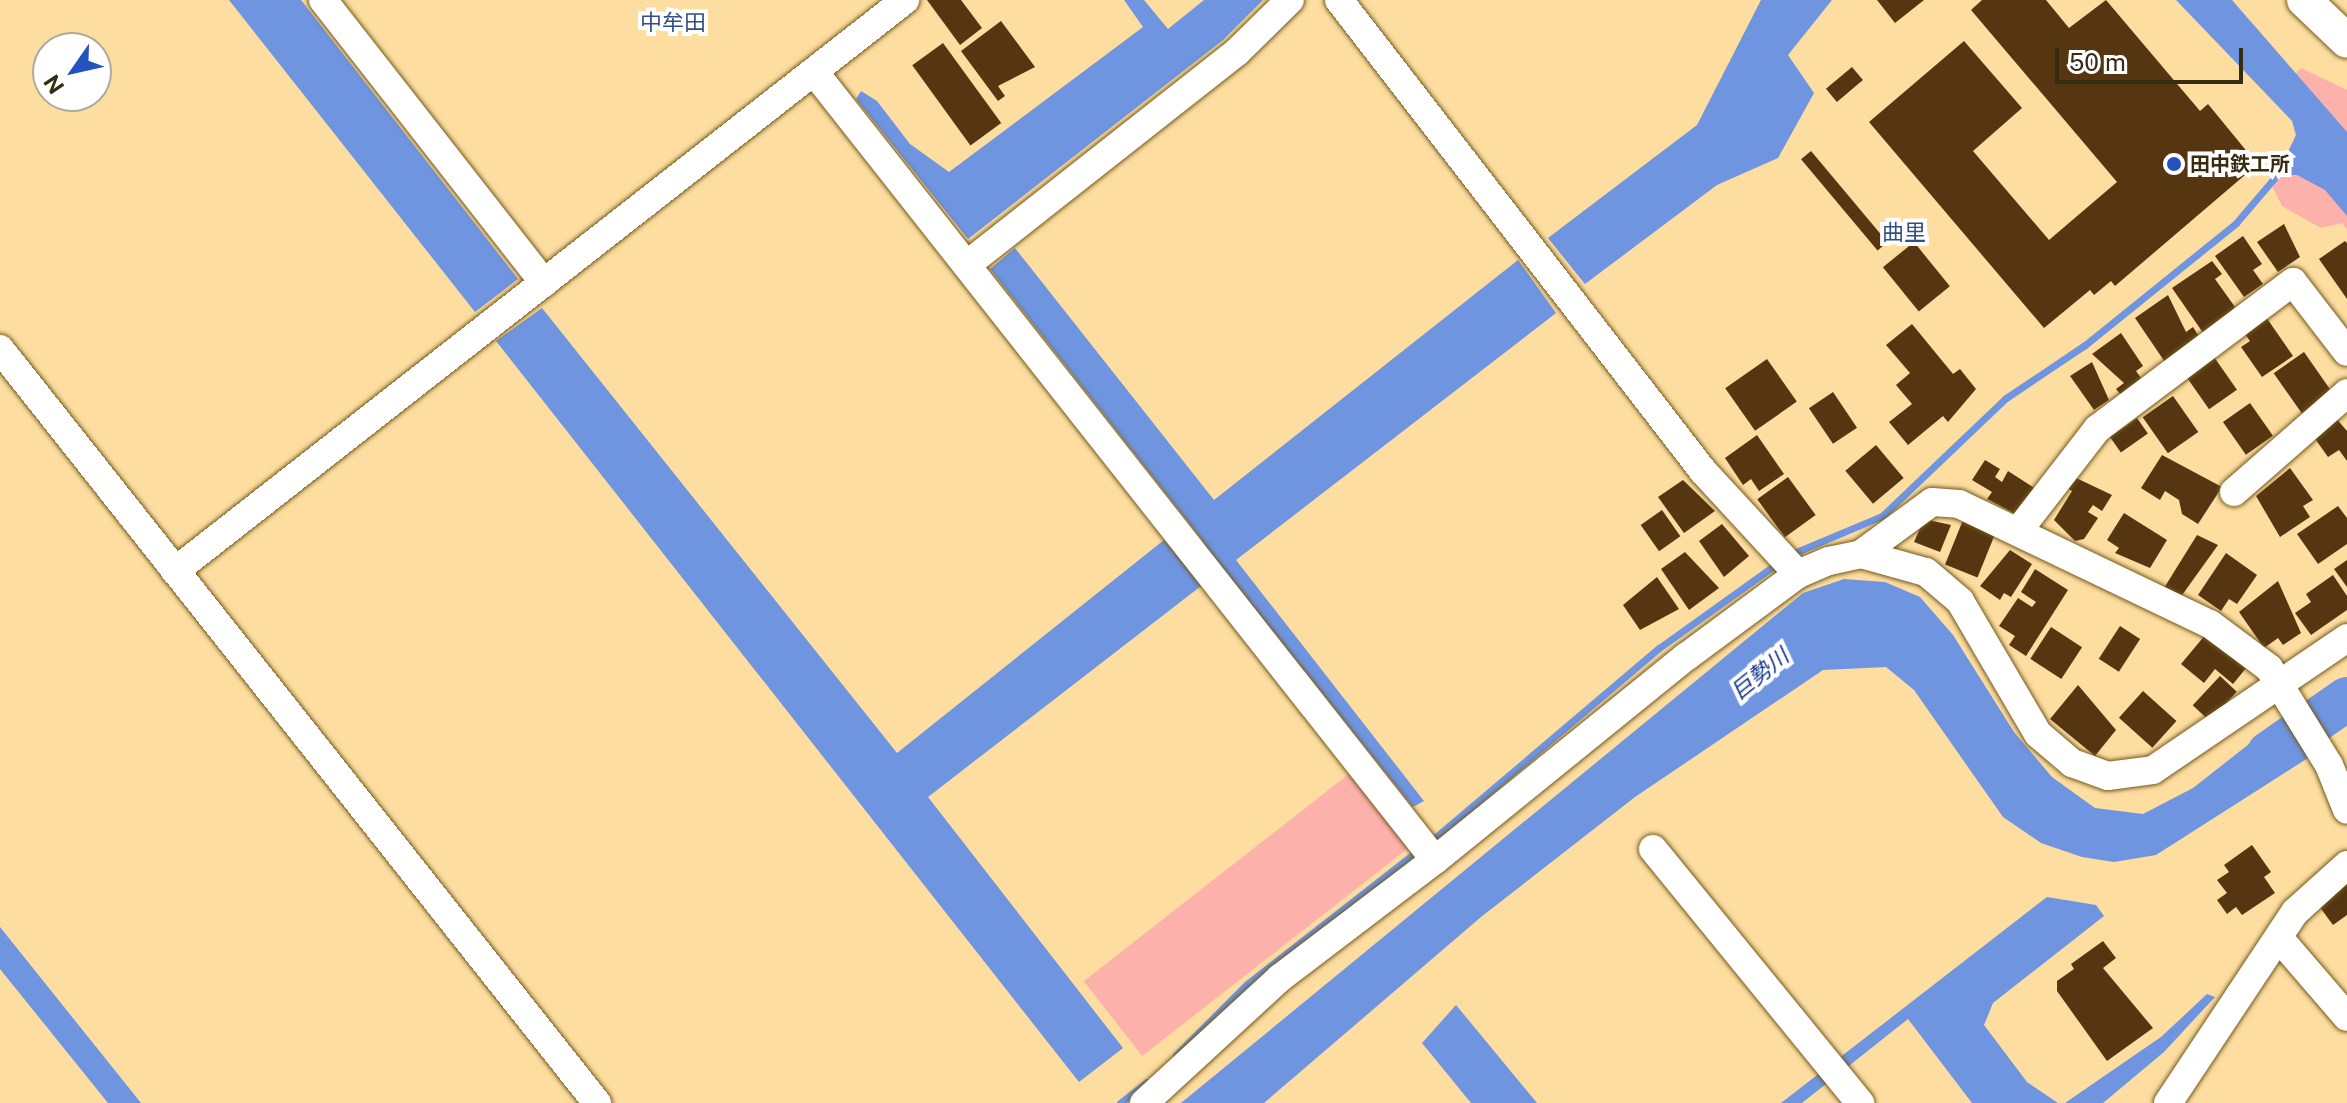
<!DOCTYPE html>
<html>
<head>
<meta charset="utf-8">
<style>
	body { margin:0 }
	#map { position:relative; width:2347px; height:1103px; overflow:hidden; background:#fddda0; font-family:"Public Sans","Noto Sans JP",sans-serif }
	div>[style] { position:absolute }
	.green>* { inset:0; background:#fdb1ab; transform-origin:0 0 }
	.water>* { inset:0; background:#6f95e1 }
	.stream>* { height:7px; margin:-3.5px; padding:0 3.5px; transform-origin:3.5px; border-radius:3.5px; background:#6f95e1 }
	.river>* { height:44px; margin:-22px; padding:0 22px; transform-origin:22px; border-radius:22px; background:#6f95e1 }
	.building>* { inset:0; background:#563511; transform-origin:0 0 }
	.roads { filter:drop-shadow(0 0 2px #75591b) drop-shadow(0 0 2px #75591b) }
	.minor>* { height:28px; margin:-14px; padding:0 14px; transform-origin:14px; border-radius:14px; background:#fff }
	.tertiary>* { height:34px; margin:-17px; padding:0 17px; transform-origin:17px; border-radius:17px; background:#fff }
	.dots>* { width:22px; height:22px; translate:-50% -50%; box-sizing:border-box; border:4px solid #fff; border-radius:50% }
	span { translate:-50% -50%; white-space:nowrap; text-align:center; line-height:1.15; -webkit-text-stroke:8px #fff; paint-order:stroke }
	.poi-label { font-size:20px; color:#372b12; font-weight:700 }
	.left { translate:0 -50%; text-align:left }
	.neighbourhood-label { font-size:22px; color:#334f88 }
	.water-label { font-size:22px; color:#0e328a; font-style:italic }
	.north { position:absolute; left:32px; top:32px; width:80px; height:80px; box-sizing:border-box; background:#fff; border:2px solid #afaaa0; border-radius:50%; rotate:236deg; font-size:22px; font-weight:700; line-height:32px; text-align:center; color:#372b12 }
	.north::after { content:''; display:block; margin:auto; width:28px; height:36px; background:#2452c0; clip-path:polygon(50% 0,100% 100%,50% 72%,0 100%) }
	.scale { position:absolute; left:2055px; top:48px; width:188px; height:36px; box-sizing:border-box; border:4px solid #372b12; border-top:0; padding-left:10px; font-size:24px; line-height:28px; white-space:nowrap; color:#372b12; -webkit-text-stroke:6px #fff; paint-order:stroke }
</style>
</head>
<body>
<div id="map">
	<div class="green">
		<div style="clip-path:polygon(2301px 68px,2347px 90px,2347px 229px,2342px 223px,2321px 228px,2282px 206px,2270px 182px,2301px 154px,2308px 121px,2281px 89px)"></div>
		<div style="left:1354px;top:770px;width:95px;height:343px;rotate:52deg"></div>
	</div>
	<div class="water">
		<div style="clip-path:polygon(229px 0,301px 0,518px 279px,475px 312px)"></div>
		<div style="clip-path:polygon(1124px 0,1144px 0,1168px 29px,1204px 0,1263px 0,1223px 40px,968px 239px,856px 99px,861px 91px,877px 101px,910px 144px,949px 172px,1143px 27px)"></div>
		<div style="clip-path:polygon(1761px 0,1832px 0,1788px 55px,1814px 93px,1778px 158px,1717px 185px,1585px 284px,1548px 238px,1697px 125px)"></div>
		<div style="clip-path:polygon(2176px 0,2232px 0,2347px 132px,2347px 216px,2325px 190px,2297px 175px,2277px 175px,2296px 135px,2292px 121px)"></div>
		<div style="clip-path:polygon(1015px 248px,1214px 500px,1518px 260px,1556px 313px,1236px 560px,1424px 801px,1413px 807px,1223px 569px,928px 797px,1123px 1048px,1079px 1082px,496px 341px,542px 308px,897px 753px,1164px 540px,1181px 560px,1203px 541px,990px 269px)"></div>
		<div style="clip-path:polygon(1844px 579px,1885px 582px,1920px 597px,1953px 635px,2014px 732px,2052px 777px,2095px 808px,2143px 814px,2193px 788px,2281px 719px,2308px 758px,2156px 855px,2114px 862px,2082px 857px,2041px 843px,2003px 817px,1914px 690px,1886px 667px,1823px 670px,1635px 797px,1481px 917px,1264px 1103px,1181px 1103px,1803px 593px)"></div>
		<div style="clip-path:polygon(2047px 897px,2096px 905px,2104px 916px,1993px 1003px,1984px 1025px,2027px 1082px,2058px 1103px,1972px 1103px,1908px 1019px,1802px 1103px,1781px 1103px)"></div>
		<div style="clip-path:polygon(0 927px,141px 1103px,108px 1103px,0 969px)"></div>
		<div style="clip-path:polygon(2207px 994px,2215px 997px,2164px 1052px,2103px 1103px,2065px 1103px,2161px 1037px)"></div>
		<div style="clip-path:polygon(1456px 1005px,1537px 1103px,1471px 1103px,1422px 1043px)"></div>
	</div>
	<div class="stream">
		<div style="left:1789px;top:555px;width:101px;rotate:-22.8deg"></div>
		<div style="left:1882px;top:516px;width:171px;rotate:-43.6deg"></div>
		<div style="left:2006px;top:398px;width:95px;rotate:-33.9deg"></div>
		<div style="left:2085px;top:345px;width:194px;rotate:-38.9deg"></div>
		<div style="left:2236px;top:223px;width:63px;rotate:-49.5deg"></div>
		<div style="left:1430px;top:842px;width:300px;rotate:-40.3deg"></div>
		<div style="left:1659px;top:648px;width:148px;rotate:-35.6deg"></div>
		<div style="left:1176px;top:1055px;width:100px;rotate:-45deg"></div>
		<div style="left:1247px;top:984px;width:219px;rotate:-38deg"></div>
		<div style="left:1120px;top:1103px;width:34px;rotate:-38deg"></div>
	</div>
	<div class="river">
		<div style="left:2269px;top:753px;width:95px;rotate:-34.7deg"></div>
	</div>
	<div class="building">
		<div style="clip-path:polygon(927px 0,961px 0,982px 28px,960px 45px)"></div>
		<div style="clip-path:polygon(1877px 0,1924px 0,1895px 23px)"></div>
		<div style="clip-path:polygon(1982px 0,2046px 0,2069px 28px,2106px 0,2200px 111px,2208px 104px,2249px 154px,2243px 159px,2252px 169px,2115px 286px,2111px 281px,2094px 295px,2090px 290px,2044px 328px,1869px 122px,1964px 41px,2022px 108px,1973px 151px,2049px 240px,2117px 182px,1971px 10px)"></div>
		<div style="clip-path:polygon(1001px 21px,1035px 67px,998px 86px,1005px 96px,998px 101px,961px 51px)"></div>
		<div style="left:943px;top:43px;width:99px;height:38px;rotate:54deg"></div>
		<div style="left:1852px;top:67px;width:17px;height:34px;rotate:50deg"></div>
		<div style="left:1811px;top:151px;width:119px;height:13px;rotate:50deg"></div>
		<div style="clip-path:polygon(2284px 224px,2300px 257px,2278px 272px,2257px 242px)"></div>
		<div style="clip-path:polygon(2243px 236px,2262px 264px,2253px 270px,2263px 284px,2244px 297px,2215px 256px)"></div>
		<div style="clip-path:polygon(2345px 241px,2347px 243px,2347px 299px,2319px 259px)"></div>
		<div style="left:1914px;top:242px;width:57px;height:40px;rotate:51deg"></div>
		<div style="clip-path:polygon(2212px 261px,2222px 274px,2215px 279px,2235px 307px,2206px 337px,2172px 288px)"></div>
		<div style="clip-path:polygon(2168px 295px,2186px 332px,2193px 327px,2202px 341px,2169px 368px,2135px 318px)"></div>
		<div style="clip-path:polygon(2266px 317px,2293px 356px,2262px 377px,2241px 347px,2250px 341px,2244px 333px)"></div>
		<div style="clip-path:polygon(1912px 324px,1953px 374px,1960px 369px,1976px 389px,1948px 422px,1943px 416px,1908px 445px,1889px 422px,1912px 404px,1896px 385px,1910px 373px,1886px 345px)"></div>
		<div style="clip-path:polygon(2121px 333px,2143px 366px,2136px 371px,2146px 385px,2121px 395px,2116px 389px,2124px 383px,2092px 354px)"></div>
		<div style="left:2304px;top:352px;width:49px;height:37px;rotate:55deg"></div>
		<div style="left:2214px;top:357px;width:40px;height:34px;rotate:55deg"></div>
		<div style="left:1767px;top:359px;width:52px;height:51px;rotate:55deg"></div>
		<div style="clip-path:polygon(2092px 362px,2109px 400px,2094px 410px,2070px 376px)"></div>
		<div style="left:1833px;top:392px;width:43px;height:29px;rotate:56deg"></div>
		<div style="left:2173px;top:396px;width:44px;height:37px;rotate:55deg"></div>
		<div style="left:2250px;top:403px;width:40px;height:33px;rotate:55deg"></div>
		<div style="clip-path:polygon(2335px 417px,2347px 431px,2347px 461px,2339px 450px,2328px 457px,2311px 433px)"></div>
		<div style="left:2137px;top:418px;width:19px;height:33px;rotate:55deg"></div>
		<div style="clip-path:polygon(1757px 435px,1784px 474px,1759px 491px,1751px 479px,1743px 485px,1725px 458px)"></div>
		<div style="left:1876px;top:445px;width:43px;height:40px;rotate:50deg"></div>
		<div style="clip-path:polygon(2162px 455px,2222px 487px,2198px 524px,2182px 514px,2179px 500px,2165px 491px,2160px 500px,2141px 488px)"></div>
		<div style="clip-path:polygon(1985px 460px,2000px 469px,1995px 477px,2002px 482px,2008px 471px,2036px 489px,2019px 516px,1987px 499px,1992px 492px,1972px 480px)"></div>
		<div style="clip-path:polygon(2290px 468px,2313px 500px,2303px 506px,2310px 517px,2280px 537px,2256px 496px)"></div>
		<div style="clip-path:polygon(2072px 476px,2112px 495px,2102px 511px,2093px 505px,2088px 512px,2098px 518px,2084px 539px,2075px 541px,2054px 520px,2072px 491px,2065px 487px)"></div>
		<div style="left:1788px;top:477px;width:47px;height:38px;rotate:54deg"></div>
		<div style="clip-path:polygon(1683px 480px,1715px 511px,1684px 533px,1658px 497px)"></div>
		<div style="clip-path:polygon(2338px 506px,2347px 518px,2347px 544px,2318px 564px,2297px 534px)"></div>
		<div style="left:1662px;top:510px;width:32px;height:26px;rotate:55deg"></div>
		<div style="clip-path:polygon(2124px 513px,2167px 540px,2150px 568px,2115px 553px,2119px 548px,2107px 540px)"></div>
		<div style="clip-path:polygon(1924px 519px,1951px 525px,1940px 552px,1914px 542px)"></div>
		<div style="left:1963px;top:520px;width:35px;height:48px;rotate:22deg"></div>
		<div style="clip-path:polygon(1722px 524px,1749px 556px,1724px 577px,1699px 541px)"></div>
		<div style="clip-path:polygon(2197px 535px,2218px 545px,2180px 598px,2164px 588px)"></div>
		<div style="clip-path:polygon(2010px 550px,2032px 564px,2011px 597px,2004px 593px,2000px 600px,1980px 586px)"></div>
		<div style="clip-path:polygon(1685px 552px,1719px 588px,1689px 610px,1661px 569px)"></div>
		<div style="clip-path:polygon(2226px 553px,2257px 575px,2237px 604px,2229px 599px,2221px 611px,2198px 595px)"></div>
		<div style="clip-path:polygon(2347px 560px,2347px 587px,2334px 569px)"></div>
		<div style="clip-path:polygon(2035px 569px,2068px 590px,2026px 656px,2009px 645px,2015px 636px,1999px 626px,2018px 598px,2032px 607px,2036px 602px,2021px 592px)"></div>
		<div style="clip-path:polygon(2333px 575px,2347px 596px,2347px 610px,2311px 635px,2295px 613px,2311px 602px,2306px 594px)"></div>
		<div style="clip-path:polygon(1657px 577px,1679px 609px,1640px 630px,1623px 605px)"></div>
		<div style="clip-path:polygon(2278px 581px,2301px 633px,2283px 645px,2278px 638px,2264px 648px,2239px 612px)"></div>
		<div style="left:2120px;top:626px;width:24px;height:39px;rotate:33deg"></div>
		<div style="left:2051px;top:627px;width:37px;height:38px;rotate:33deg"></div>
		<div style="clip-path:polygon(2206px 634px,2247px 667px,2233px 684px,2215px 669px,2204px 683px,2181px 664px)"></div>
		<div style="left:2220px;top:676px;width:23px;height:40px;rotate:43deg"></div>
		<div style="clip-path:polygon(2078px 685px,2116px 730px,2095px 756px,2050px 719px)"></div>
		<div style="left:2143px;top:691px;width:45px;height:36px;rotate:42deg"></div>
		<div style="clip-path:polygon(2252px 845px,2271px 872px,2264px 877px,2275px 893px,2242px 915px,2236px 907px,2227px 914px,2217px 900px,2227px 893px,2217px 880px,2229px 872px,2224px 865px)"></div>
		<div style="clip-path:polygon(2347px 880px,2347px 915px,2333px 925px,2316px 902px)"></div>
		<div style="clip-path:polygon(2103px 941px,2116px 958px,2103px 968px,2153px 1028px,2107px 1061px,2057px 991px,2057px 981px,2074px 969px,2071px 964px)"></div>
	</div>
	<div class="roads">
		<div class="minor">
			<div style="left:323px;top:0;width:359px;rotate:52deg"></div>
			<div style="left:1339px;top:0;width:595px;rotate:52.3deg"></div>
			<div style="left:1703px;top:471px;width:140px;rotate:47.3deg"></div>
			<div style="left:815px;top:73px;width:1002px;rotate:51.77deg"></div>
			<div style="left:1435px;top:860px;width:323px;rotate:-39deg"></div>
			<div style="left:1686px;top:657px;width:139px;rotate:-36.5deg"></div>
			<div style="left:1798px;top:574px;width:34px;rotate:-23deg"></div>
			<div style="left:1829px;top:561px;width:33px;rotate:-12deg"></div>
			<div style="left:1861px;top:554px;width:67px;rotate:15.5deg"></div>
			<div style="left:1926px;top:572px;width:45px;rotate:40.5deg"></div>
			<div style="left:1960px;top:601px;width:154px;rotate:59.6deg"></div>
			<div style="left:2038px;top:734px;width:45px;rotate:40.5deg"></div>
			<div style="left:2072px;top:763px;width:38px;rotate:20deg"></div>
			<div style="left:2108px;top:776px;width:45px;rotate:-7.6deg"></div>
			<div style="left:2153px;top:770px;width:235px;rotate:-34.2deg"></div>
			<div style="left:969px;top:263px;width:341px;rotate:-38.2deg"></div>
			<div style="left:1237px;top:52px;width:74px;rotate:-44.5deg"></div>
			<div style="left:0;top:349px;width:962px;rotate:51.63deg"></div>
			<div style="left:2234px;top:492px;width:150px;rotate:-41.2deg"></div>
			<div style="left:2019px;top:530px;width:128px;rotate:-52.3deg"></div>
			<div style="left:2097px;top:429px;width:245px;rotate:-36.9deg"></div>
			<div style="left:2293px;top:282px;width:88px;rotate:52.4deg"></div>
			<div style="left:1861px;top:554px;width:88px;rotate:-36.2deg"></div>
			<div style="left:1932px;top:502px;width:27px;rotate:4deg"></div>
			<div style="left:1959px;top:504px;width:278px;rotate:25.6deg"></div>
			<div style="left:2210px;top:624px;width:74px;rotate:36.7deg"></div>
			<div style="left:2269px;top:668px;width:114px;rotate:58.3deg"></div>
			<div style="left:2329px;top:765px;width:48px;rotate:68.2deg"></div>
			<div style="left:175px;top:571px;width:927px;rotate:-38.03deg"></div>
			<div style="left:1653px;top:849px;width:328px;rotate:50.8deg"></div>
			<div style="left:2279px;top:938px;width:104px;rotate:49.3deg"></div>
			<div style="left:1144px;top:1103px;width:185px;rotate:-42.6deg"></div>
			<div style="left:1280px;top:978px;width:195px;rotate:-37.3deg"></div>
			<div style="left:2168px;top:1103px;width:229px;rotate:-56.4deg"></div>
			<div style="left:2295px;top:912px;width:70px;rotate:-42.1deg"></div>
		</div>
		<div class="tertiary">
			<div style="left:2304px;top:0;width:59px;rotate:43.6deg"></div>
		</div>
	</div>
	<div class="dots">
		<div style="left:2174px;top:164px;background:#2452c0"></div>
	</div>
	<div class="poi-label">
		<span class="left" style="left:2190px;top:164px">田中鉄工所</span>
	</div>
	<div class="neighbourhood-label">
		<span style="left:673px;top:23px">中牟田</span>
		<span style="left:1904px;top:233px">曲里</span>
	</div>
	<div class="water-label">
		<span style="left:1760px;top:674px;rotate:-39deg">巨勢川</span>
	</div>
	<div class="north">N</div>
	<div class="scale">50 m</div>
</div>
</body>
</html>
